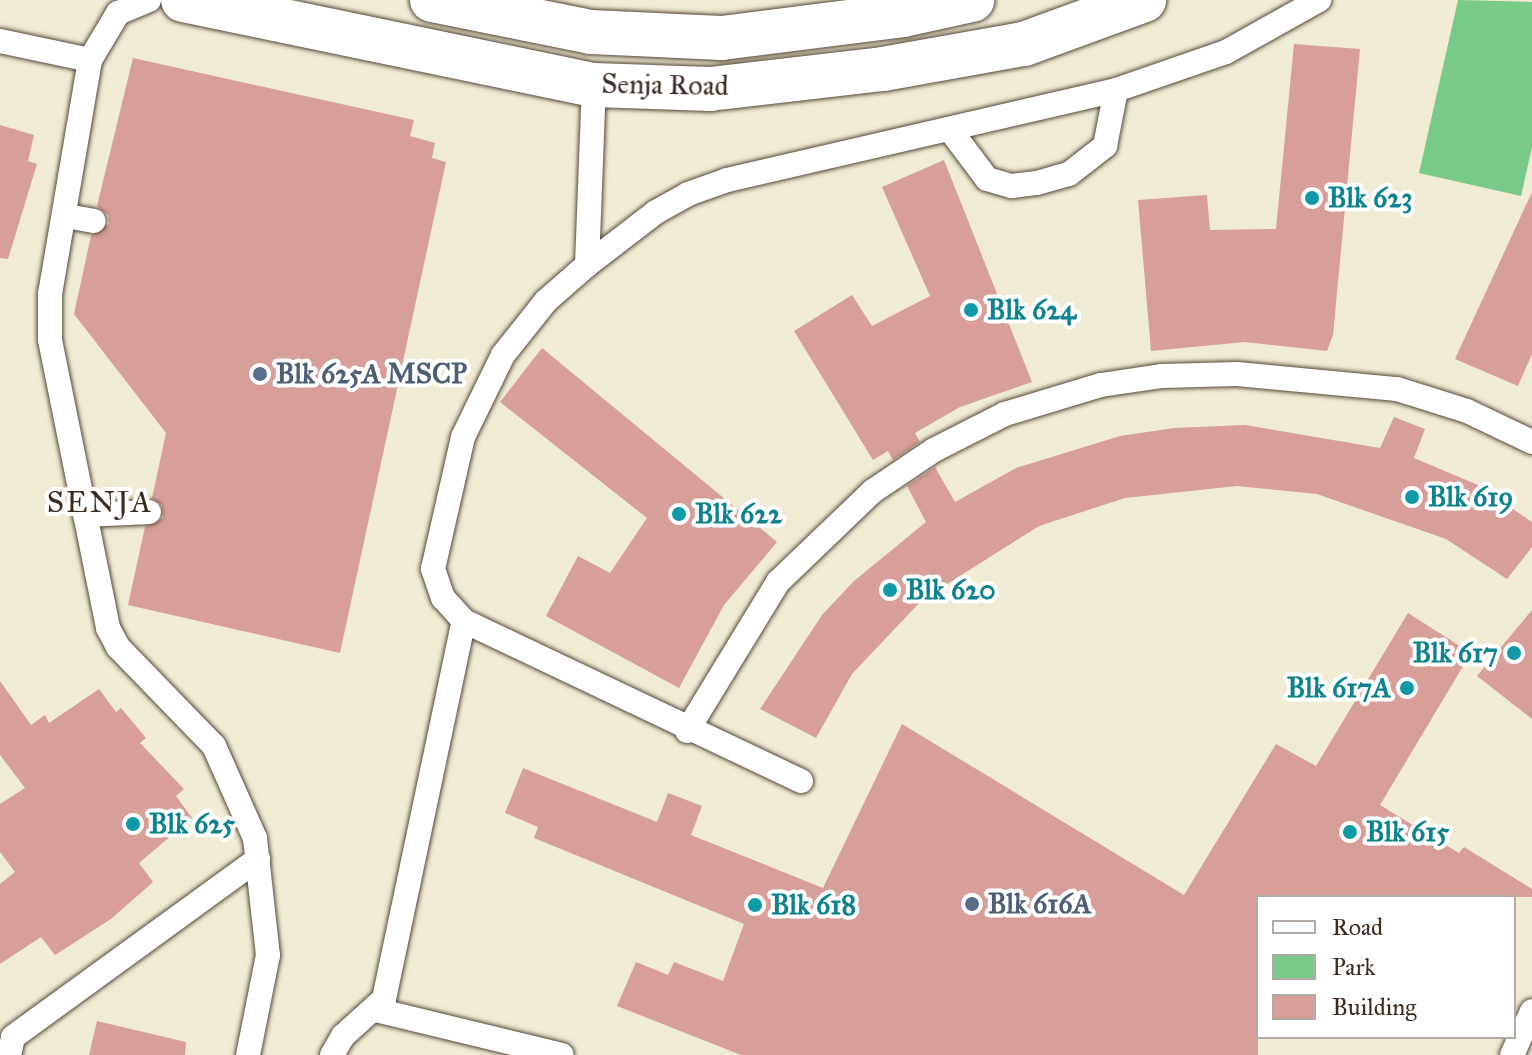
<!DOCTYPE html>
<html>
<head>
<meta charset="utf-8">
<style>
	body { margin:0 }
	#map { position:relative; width:1532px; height:1055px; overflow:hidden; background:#efebd4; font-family:"IM FELL Great Primer",serif }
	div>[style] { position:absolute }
	.green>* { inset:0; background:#79c989 }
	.building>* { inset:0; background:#d79e9a }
	.roads { filter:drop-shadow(0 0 2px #564739) drop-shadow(0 0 2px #564739) }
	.service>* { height:24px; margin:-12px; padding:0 12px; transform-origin:12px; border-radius:12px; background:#fff }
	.tertiary>* { height:44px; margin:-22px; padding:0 22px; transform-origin:22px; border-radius:22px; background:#fff }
	.dots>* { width:22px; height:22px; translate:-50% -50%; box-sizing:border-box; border:4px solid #fff; border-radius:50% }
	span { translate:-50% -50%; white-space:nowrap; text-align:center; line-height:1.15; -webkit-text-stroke:8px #fff; paint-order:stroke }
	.street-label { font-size:28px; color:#3b2a1e }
	.culture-label { font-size:28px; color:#0d838f; font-weight:700 }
	.left { translate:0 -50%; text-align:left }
	.right { translate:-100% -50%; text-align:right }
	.service-label { font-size:28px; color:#4e5e75; font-weight:700 }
	.neighbourhood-label { font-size:30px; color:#3b2a1e; letter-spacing:2px }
	.legend { position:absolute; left:1256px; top:895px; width:260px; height:144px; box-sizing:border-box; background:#fff; border:2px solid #b1aaa5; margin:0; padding:10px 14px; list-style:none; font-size:24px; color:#3b2a1e }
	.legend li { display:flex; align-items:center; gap:16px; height:40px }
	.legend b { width:40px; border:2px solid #b1aaa5 }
</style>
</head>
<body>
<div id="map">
	<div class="green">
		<div style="clip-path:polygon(1458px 0,1532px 2px,1532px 147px,1521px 196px,1419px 173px)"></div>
	</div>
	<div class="building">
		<div style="clip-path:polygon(1294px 44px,1360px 49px,1333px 335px,1327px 351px,1245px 342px,1151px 351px,1138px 200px,1207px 195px,1210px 230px,1276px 229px)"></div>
		<div style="clip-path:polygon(133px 58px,414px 120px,410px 136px,435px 143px,432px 158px,446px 162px,340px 653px,128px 605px,145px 527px,163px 518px,162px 505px,152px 498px,166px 433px,74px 314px,91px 236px,109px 224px,108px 215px,97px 206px)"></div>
		<div style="clip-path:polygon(0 125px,34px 135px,28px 161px,37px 164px,8px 259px,0 258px)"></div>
		<div style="clip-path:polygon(944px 160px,1032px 382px,960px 407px,915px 433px,920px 442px,893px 460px,888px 451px,873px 460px,794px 331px,852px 295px,872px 326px,930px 296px,882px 187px)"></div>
		<div style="clip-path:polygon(1532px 192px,1532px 354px,1518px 386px,1455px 359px)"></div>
		<div style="clip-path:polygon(542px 348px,777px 542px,724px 605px,679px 688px,546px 616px,578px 556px,610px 573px,647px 518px,500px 402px)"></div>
		<div style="clip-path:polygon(1394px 417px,1425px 429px,1414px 458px,1478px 485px,1532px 522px,1532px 547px,1507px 579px,1446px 539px,1317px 494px,1237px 486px,1125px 498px,1039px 526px,922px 600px,852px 674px,816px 738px,760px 709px,822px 615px,854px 581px,926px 522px,907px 486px,935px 467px,955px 502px,1016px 468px,1120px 436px,1174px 428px,1245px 425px,1380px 448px)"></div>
		<div style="clip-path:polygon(1532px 610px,1532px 719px,1477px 676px)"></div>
		<div style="clip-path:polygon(1408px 613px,1471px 653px,1380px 805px,1459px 853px,1464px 847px,1532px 889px,1532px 897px,1258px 897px,1258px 1055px,741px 1055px,617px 1006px,636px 962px,668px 975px,674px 962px,723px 981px,744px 924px,534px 838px,538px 827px,505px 813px,523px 768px,657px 822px,668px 793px,702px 806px,691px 835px,823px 888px,902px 724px,1184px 895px,1276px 744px,1316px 766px)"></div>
		<div style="clip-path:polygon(0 681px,31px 725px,45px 715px,49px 723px,99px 689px,116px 712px,121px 708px,146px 738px,140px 743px,184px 789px,176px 796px,192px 818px,139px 863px,153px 882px,111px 919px,55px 955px,41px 937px,0 964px,0 884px,15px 872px,0 852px,0 804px,25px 788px,0 755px)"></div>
		<div style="clip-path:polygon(97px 1021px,186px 1042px,185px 1055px,89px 1055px)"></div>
	</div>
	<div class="roads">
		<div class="service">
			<div style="left:149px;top:0;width:34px;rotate:157deg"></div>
			<div style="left:118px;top:13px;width:55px;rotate:120.8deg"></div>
			<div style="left:90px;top:60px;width:236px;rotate:99.7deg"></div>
			<div style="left:50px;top:293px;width:47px;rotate:90deg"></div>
			<div style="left:50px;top:340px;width:294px;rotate:78.6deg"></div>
			<div style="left:108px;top:628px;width:21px;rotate:62deg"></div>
			<div style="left:118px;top:647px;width:138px;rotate:45.9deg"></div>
			<div style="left:214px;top:746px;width:101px;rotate:66deg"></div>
			<div style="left:255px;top:838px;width:118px;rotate:83.7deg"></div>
			<div style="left:268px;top:955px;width:102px;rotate:101.3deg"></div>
			<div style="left:0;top:41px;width:92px;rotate:11.9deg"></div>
			<div style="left:951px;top:131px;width:60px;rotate:53.1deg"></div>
			<div style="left:987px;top:179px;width:26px;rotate:16deg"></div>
			<div style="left:1012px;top:186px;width:25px;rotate:-7deg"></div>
			<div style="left:1037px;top:183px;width:33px;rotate:-16deg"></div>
			<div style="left:1069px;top:174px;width:46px;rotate:-37.9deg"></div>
			<div style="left:1105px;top:146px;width:57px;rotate:-78.9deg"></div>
			<div style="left:66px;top:216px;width:28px;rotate:10deg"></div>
			<div style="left:587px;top:265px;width:180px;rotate:-87.8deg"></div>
			<div style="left:85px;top:515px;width:64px;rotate:-2.7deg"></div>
			<div style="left:687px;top:731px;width:175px;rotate:-58.6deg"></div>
			<div style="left:778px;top:582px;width:132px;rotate:-43.8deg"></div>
			<div style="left:873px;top:491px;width:73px;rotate:-33.9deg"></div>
			<div style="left:934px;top:450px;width:80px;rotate:-26.9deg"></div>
			<div style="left:1005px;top:414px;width:100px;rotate:-16.8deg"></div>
			<div style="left:1101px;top:385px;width:62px;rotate:-8.4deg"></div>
			<div style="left:1162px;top:376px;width:75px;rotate:-1.5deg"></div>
			<div style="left:1237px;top:374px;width:161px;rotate:5.4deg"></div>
			<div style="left:1397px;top:389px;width:73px;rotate:17.4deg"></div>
			<div style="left:1467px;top:411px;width:72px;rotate:25.5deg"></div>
			<div style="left:801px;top:781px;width:373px;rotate:-154.6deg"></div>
			<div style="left:464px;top:621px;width:31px;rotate:-132deg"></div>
			<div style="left:443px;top:598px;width:31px;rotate:-109deg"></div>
			<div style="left:433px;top:569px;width:135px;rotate:-77.2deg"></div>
			<div style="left:463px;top:437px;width:91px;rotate:-64deg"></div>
			<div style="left:503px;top:355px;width:69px;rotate:-51.5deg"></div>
			<div style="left:546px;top:301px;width:55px;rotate:-41.3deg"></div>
			<div style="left:587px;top:265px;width:87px;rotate:-37.5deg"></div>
			<div style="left:656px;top:212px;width:37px;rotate:-29deg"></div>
			<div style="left:688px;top:194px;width:41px;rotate:-19.7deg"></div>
			<div style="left:727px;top:180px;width:399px;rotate:-13deg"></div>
			<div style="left:1116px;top:90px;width:116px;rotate:-19.1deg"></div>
			<div style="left:1226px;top:52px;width:107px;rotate:-29.2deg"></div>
			<div style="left:376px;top:1010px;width:191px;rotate:13.6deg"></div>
			<div style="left:9px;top:1055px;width:18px;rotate:-77deg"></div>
			<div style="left:13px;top:1037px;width:303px;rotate:-36deg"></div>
			<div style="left:332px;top:1055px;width:22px;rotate:-60deg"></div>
			<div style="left:343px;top:1036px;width:55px;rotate:-42.1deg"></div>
			<div style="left:384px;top:999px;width:386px;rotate:-78.1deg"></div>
			<div style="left:1512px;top:1055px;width:48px;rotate:-65.6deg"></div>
		</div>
		<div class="tertiary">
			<div style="left:183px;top:0;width:420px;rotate:11.7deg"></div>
			<div style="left:594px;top:85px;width:116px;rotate:2deg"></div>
			<div style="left:710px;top:89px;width:174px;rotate:-6.6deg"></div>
			<div style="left:883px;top:69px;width:143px;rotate:-10.1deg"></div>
			<div style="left:1024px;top:44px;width:128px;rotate:-20.1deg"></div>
			<div style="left:432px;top:0;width:162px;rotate:11.4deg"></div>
			<div style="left:591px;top:32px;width:131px;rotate:2.6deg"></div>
			<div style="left:722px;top:38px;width:182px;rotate:-7.2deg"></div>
			<div style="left:903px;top:15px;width:71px;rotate:-12.3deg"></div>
		</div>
	</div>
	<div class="dots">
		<div style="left:1312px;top:198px;background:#0f9aa8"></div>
		<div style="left:971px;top:310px;background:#0f9aa8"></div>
		<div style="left:260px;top:374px;background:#5c6f8a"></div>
		<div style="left:1412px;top:497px;background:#0f9aa8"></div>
		<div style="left:679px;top:514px;background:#0f9aa8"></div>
		<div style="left:890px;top:590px;background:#0f9aa8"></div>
		<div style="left:1514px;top:653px;background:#0f9aa8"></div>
		<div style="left:1407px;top:688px;background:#0f9aa8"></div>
		<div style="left:133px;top:824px;background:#0f9aa8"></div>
		<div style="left:1350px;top:832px;background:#0f9aa8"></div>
		<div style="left:972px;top:904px;background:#5c6f8a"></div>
		<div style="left:755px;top:905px;background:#0f9aa8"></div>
	</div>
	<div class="street-label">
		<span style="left:665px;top:85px;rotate:1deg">Senja Road</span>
	</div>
	<div class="culture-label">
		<span class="left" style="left:1328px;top:198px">Blk 623</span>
		<span class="left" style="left:987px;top:310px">Blk 624</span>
		<span class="left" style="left:1428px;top:497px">Blk 619</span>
		<span class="left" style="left:695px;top:514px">Blk 622</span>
		<span class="left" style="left:906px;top:590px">Blk 620</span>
		<span class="right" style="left:1498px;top:653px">Blk 617</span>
		<span class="right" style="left:1391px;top:688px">Blk 617A</span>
		<span class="left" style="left:149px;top:824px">Blk 625</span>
		<span class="left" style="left:1366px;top:832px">Blk 615</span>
		<span class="left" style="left:771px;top:905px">Blk 618</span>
	</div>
	<div class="service-label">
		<span class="left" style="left:276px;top:374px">Blk 625A MSCP</span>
		<span class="left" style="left:988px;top:904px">Blk 616A</span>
	</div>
	<div class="neighbourhood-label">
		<span style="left:100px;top:502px">SENJA</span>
	</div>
	<ul class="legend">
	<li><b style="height:10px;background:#fff"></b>Road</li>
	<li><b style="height:22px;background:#79c989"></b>Park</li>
	<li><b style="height:22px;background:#d79e9a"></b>Building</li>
	</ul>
</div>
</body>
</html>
